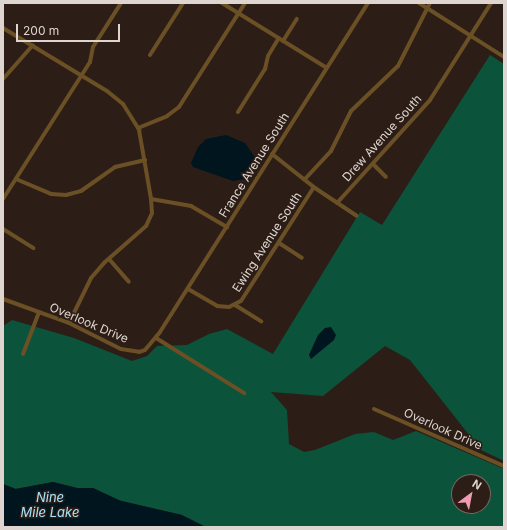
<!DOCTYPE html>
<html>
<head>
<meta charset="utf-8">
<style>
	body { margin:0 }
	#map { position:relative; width:507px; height:530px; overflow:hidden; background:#2c1e16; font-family:Inter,sans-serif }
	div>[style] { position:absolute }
	.green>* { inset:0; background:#0b533b }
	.water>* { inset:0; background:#00151e }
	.minor>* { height:4px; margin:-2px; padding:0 2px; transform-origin:2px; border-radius:2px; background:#6b5026 }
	span { translate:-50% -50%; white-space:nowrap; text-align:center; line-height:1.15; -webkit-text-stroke:3px #2c1e16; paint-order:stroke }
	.street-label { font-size:12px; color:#ded5d0 }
	.water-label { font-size:13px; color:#a4e4fe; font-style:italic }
	.frame { position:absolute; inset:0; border:4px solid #ded5d0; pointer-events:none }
	.north { position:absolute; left:451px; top:474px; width:40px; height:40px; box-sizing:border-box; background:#2c1e16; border:1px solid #736760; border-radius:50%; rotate:32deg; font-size:11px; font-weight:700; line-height:16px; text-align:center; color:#ded5d0 }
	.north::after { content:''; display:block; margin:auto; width:14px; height:18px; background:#f19ab3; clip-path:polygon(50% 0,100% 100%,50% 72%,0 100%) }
	.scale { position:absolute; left:16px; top:24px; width:104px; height:18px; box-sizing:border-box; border:2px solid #ded5d0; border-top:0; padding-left:5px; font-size:12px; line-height:14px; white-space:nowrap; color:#ded5d0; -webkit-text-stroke:3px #2c1e16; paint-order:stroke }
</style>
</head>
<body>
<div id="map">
	<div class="green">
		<div style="clip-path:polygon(evenodd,490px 55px,504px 64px,504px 461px,481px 450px,410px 360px,385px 346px,323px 396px,271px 392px,287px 410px,289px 444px,304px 452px,315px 450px,355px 434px,374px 432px,393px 440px,416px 431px,504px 469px,504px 527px,183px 527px,182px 515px,118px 500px,93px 488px,77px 488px,53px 482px,15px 489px,3px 484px,3px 326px,12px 320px,74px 338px,132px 361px,147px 356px,157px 346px,187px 345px,209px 334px,227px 329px,273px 354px,360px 212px,382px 225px,490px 55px,459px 482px,483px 482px,483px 506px,459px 506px,459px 482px)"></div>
	</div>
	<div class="water">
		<div style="clip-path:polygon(226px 135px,245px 143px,256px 159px,245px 179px,233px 181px,193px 167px,191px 163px,198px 147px,206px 139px)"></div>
		<div style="clip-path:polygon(331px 327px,336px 335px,334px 340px,311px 359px,309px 355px,318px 335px,325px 328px)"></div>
		<div style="clip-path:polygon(53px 482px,77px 488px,93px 488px,121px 501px,182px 515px,206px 527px,3px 527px,3px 484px,16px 489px)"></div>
	</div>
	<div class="minor">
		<div style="left:222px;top:3px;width:123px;rotate:31.8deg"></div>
		<div style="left:419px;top:3px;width:101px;rotate:32.4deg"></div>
		<div style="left:3px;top:28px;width:122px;rotate:31.2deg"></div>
		<div style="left:107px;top:91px;width:21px;rotate:39deg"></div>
		<div style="left:123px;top:104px;width:31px;rotate:58deg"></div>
		<div style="left:139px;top:130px;width:70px;rotate:80.1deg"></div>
		<div style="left:151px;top:199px;width:41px;rotate:9.9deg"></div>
		<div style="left:191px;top:206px;width:42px;rotate:30.3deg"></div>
		<div style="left:283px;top:41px;width:26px;rotate:-58deg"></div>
		<div style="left:150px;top:55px;width:62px;rotate:-57.6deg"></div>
		<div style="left:3px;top:79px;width:45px;rotate:-48.6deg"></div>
		<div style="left:238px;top:112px;width:51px;rotate:-57.9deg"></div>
		<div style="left:265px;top:69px;width:13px;rotate:-77deg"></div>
		<div style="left:268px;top:56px;width:21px;rotate:-59deg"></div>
		<div style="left:138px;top:128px;width:31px;rotate:-22deg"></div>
		<div style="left:167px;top:116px;width:15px;rotate:-37deg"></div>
		<div style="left:179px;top:107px;width:123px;rotate:-57.6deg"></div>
		<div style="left:272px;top:154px;width:55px;rotate:38.3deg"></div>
		<div style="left:315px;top:188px;width:50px;rotate:33.7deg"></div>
		<div style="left:373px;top:164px;width:18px;rotate:45deg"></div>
		<div style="left:16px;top:179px;width:38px;rotate:23deg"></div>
		<div style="left:51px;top:194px;width:15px;rotate:4deg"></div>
		<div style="left:66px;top:195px;width:16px;rotate:-15deg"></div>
		<div style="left:81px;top:191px;width:42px;rotate:-35.2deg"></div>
		<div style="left:115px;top:167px;width:31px;rotate:-13deg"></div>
		<div style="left:305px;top:179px;width:38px;rotate:-47deg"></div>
		<div style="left:331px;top:151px;width:45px;rotate:-63.4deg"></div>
		<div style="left:351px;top:111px;width:65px;rotate:-43.8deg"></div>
		<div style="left:398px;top:66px;width:71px;rotate:-63.1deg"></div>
		<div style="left:3px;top:199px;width:162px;rotate:-57.6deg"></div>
		<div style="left:90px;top:62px;width:15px;rotate:-79deg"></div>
		<div style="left:93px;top:47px;width:52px;rotate:-57.5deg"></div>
		<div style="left:337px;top:203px;width:139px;rotate:-47.9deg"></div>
		<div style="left:430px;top:100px;width:115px;rotate:-57.8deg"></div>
		<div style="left:3px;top:229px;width:36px;rotate:32deg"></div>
		<div style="left:279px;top:243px;width:27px;rotate:33deg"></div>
		<div style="left:109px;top:259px;width:30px;rotate:49deg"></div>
		<div style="left:188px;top:289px;width:34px;rotate:30deg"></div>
		<div style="left:217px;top:306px;width:12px;rotate:5deg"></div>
		<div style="left:229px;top:307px;width:13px;rotate:-27deg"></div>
		<div style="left:241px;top:301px;width:135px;rotate:-57.4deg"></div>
		<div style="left:3px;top:299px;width:70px;rotate:20deg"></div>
		<div style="left:69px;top:323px;width:58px;rotate:26.6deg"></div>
		<div style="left:121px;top:349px;width:18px;rotate:9deg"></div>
		<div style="left:139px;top:352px;width:6px;rotate:-18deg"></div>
		<div style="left:145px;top:350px;width:23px;rotate:-50deg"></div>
		<div style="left:160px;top:332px;width:389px;rotate:-57.7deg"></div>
		<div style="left:235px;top:305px;width:31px;rotate:32deg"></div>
		<div style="left:69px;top:323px;width:50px;rotate:-63.9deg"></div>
		<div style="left:91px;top:278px;width:21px;rotate:-49deg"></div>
		<div style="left:105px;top:262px;width:55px;rotate:-41.3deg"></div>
		<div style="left:146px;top:226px;width:14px;rotate:-65deg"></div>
		<div style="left:152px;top:213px;width:14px;rotate:-94deg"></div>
		<div style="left:156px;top:338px;width:104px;rotate:32deg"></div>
		<div style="left:23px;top:354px;width:45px;rotate:-69.1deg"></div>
		<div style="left:374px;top:409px;width:142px;rotate:23.7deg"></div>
	</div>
	<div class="street-label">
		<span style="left:382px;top:138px;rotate:-48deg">Drew Avenue South</span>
		<span style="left:254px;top:165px;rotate:-58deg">France Avenue South</span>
		<span style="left:267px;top:242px;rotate:-57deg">Ewing Avenue South</span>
		<span style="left:89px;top:323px;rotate:23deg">Overlook Drive</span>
		<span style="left:443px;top:429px;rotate:24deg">Overlook Drive</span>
	</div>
	<div class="water-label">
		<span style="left:50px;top:505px">Nine<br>Mile Lake</span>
	</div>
	<div class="frame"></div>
	<div class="north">N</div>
	<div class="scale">200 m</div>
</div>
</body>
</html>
